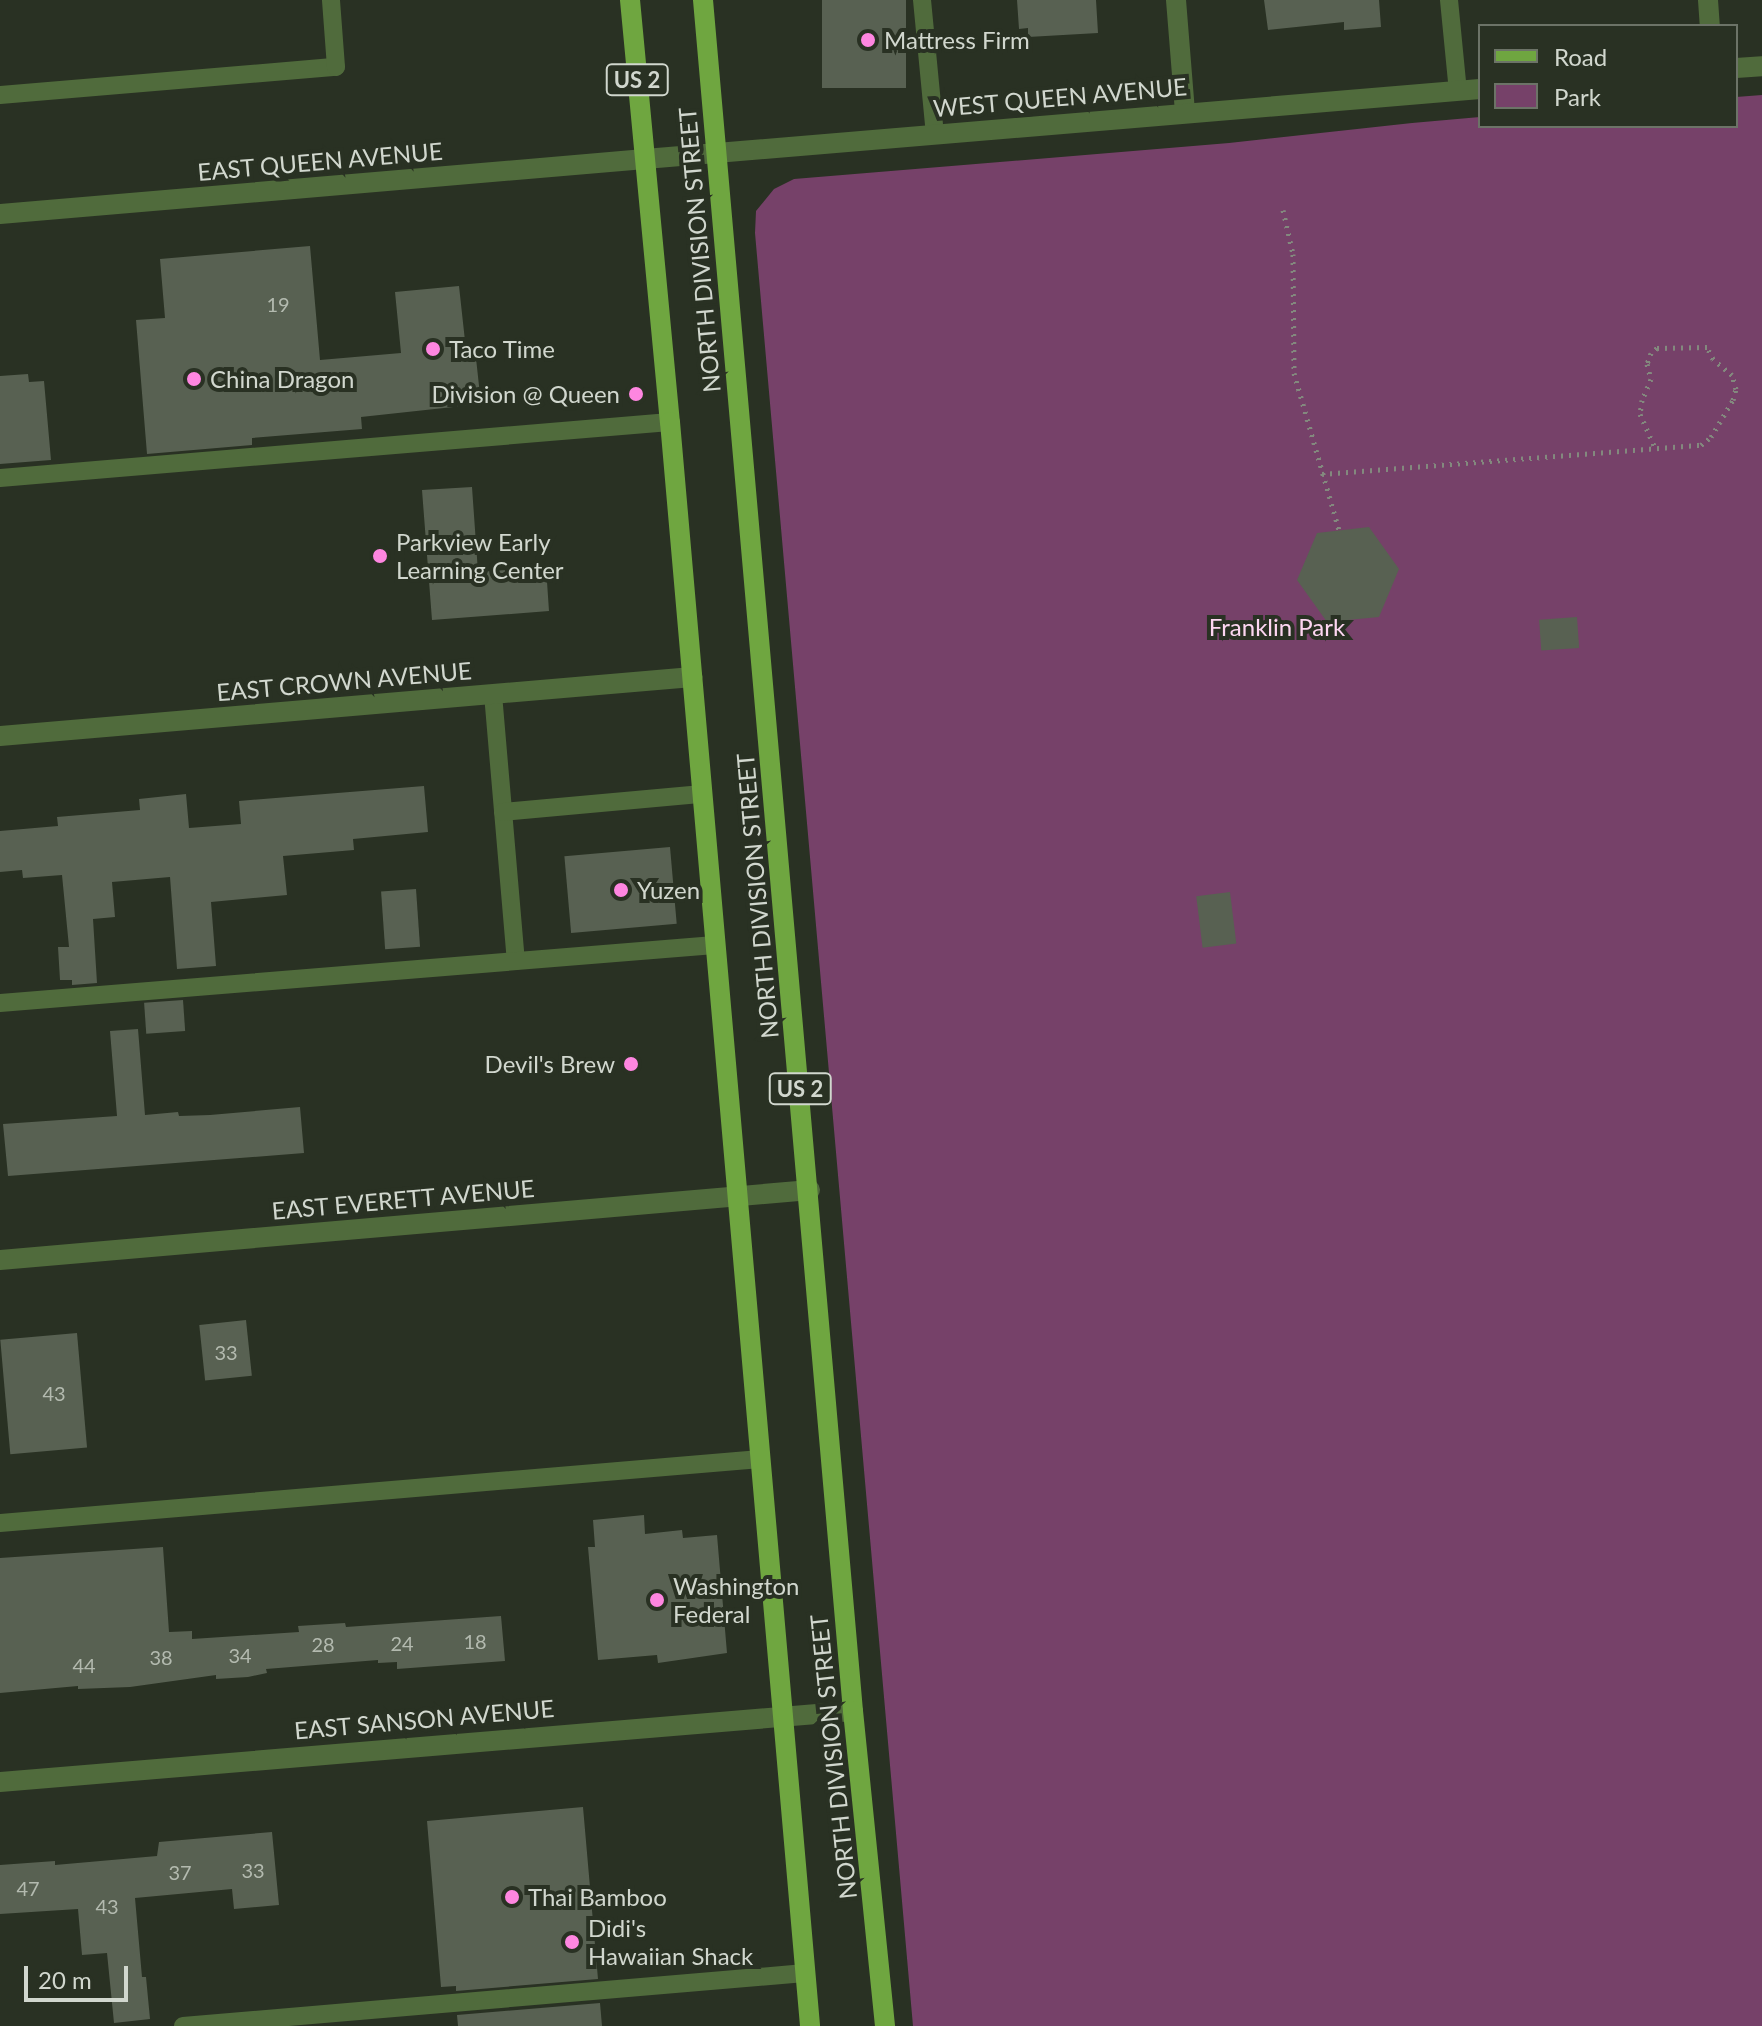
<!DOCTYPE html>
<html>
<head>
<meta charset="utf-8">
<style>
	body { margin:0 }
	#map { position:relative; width:1762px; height:2026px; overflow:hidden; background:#293123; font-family:Lato,sans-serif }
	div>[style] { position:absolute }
	.green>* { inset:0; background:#764169 }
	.building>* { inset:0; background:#586152; transform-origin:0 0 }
	.path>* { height:5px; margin-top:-2.5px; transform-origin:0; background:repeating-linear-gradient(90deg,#83897e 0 2px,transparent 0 8px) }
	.service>* { height:18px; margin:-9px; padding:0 9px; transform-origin:9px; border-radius:9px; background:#506b3c }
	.minor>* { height:20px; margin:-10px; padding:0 10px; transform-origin:10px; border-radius:10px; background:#506b3c }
	.tertiary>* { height:20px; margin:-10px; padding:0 10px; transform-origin:10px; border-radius:10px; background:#506b3c }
	.primary>* { height:20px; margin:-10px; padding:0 10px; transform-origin:10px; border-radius:10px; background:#6fa640 }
	.dots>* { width:22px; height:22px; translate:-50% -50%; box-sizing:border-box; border:4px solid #293123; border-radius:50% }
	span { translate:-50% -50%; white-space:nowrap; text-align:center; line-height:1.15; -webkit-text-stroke:8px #293123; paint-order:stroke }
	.number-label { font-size:20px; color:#b3baaf }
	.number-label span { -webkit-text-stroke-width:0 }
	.shield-label span { padding:2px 6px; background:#293123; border:2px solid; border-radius:6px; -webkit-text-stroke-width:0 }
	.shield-label { font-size:22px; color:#d1d7ce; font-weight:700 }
	.poi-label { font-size:24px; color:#d1d7ce }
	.left { translate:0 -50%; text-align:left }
	.right { translate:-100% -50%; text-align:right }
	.street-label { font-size:24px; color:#d1d7ce }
	.park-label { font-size:24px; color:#fdd6f1 }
	.legend { position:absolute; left:1478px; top:24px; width:260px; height:104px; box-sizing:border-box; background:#293123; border:2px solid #6c7367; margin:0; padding:10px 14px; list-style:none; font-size:24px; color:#d1d7ce }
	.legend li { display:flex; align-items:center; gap:16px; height:40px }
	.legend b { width:40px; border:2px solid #6c7367 }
	.scale { position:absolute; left:24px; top:1966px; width:104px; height:36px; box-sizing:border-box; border:4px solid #d1d7ce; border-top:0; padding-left:10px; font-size:24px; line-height:28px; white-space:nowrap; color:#d1d7ce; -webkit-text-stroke:6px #293123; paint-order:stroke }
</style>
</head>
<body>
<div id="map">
	<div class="green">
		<div style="clip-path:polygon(1762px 95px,1762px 2026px,913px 2026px,755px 233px,756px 211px,774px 189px,794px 179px,1229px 143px,1412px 123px,1480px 117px,1480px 126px,1736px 126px,1736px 97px)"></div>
	</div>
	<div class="building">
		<div style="left:822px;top:0;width:84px;height:88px"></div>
		<div style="clip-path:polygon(1017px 0,1096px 0,1098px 33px,1028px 37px,1028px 28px,1019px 29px)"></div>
		<div style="clip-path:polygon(1264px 0,1379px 0,1381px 27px,1344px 30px,1344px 22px,1268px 30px)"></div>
		<div style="clip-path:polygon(310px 246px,320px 360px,401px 353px,395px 292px,459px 286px,466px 350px,475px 349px,481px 404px,361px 417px,362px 429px,252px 438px,252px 445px,147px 454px,136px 320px,165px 318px,160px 259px)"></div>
		<div style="clip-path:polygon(28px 374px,29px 382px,44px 381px,51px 460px,0 464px,0 376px)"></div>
		<div style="clip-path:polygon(472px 487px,478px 572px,546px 567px,549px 611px,432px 620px,422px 490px)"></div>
		<div style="clip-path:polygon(1369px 527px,1399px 569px,1379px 617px,1327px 622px,1297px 580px,1317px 533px)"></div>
		<div style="left:1577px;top:617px;width:31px;height:38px;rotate:86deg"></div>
		<div style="clip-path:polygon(424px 786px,428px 832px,353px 839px,354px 850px,283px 856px,287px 895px,211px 902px,216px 966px,177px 969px,170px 877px,112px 882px,115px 917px,93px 919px,97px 983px,72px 985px,72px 980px,60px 980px,58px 947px,69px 947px,62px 875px,23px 878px,22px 870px,0 872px,0 831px,58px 826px,57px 817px,140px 810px,139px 799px,186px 794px,189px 828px,241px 824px,239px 801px)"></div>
		<div style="left:670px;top:847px;width:77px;height:106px;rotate:85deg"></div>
		<div style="left:416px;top:889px;width:58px;height:35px;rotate:86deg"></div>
		<div style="left:1230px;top:892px;width:52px;height:34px;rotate:83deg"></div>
		<div style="left:183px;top:1000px;width:31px;height:39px;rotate:86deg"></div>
		<div style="clip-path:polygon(138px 1029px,145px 1115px,178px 1112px,179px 1116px,210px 1115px,300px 1107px,304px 1153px,8px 1176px,3px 1124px,117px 1116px,110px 1031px)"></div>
		<div style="left:246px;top:1320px;width:56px;height:47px;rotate:84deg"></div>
		<div style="left:77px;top:1333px;width:115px;height:77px;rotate:85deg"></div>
		<div style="clip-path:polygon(644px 1515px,645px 1534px,682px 1530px,683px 1538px,717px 1535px,727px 1653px,658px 1663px,657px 1655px,598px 1660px,588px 1547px,595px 1547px,593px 1520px)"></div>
		<div style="clip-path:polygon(163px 1547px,169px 1632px,192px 1631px,192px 1639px,299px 1632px,298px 1626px,345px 1623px,346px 1627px,501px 1616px,505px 1661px,397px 1669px,397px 1662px,378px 1663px,378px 1660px,266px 1669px,267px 1673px,248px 1677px,216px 1679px,216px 1675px,130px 1687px,78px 1689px,78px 1686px,0 1693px,0 1558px)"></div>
		<div style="clip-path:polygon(583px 1807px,598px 1979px,456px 1991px,456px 1986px,441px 1987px,427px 1821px)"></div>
		<div style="clip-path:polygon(272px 1832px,279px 1905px,234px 1909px,232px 1889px,135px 1898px,142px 1977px,146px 1977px,150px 2019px,114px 2023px,107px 1953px,82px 1955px,78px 1909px,0 1914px,0 1865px,55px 1861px,55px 1865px,157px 1856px,159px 1842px)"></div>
		<div style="clip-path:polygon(600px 2003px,602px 2026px,458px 2026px,457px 2015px)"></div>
	</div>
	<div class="path">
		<div style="left:1283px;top:210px;width:45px;rotate:77.2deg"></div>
		<div style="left:1293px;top:254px;width:119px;rotate:89.5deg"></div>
		<div style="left:1294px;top:373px;width:163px;rotate:74deg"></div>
		<div style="left:1322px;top:474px;width:380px;rotate:-4.4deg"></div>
		<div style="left:1701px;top:445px;width:13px;rotate:-39deg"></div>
		<div style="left:1711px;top:437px;width:43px;rotate:-59.3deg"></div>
		<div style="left:1733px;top:400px;width:11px;rotate:-75deg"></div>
		<div style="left:1736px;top:389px;width:15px;rotate:-106deg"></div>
		<div style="left:1732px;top:375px;width:25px;rotate:-140deg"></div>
		<div style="left:1713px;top:359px;width:13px;rotate:-117deg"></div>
		<div style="left:1707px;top:347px;width:50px;rotate:178.9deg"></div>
		<div style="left:1657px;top:348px;width:8px;rotate:140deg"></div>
		<div style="left:1651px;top:353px;width:12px;rotate:110deg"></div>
		<div style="left:1647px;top:364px;width:16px;rotate:75deg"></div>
		<div style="left:1651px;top:379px;width:23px;rotate:113deg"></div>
		<div style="left:1642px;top:400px;width:14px;rotate:98deg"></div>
		<div style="left:1640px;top:414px;width:37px;rotate:66deg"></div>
	</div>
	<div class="service">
		<div style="left:922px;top:0;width:135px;rotate:84.5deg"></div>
		<div style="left:1449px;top:0;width:91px;rotate:84.4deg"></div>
		<div style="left:0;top:95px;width:337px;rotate:-4.8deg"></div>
		<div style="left:336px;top:67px;width:67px;rotate:-94.3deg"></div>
		<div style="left:0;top:478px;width:672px;rotate:-4.78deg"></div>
		<div style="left:493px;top:694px;width:268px;rotate:85.1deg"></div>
		<div style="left:503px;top:812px;width:200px;rotate:-5.2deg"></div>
		<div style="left:0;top:1003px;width:717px;rotate:-4.64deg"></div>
		<div style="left:0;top:1523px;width:763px;rotate:-4.81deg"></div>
		<div style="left:183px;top:2026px;width:624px;rotate:-4.87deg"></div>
	</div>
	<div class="minor">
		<div style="left:1176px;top:0;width:112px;rotate:85.4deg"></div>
		<div style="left:1708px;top:0;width:26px;rotate:86deg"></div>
		<div style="left:1736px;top:68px;width:26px;rotate:-4deg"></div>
		<div style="left:645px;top:159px;width:838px;rotate:-4.79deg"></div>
		<div style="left:0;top:736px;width:695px;rotate:-4.87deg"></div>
		<div style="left:0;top:1260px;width:813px;rotate:-4.94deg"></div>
		<div style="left:0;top:1782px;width:856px;rotate:-4.76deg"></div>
	</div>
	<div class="tertiary">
		<div style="left:0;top:214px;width:647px;rotate:-4.87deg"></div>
	</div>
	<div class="primary">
		<div style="left:630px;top:0;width:424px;rotate:84.6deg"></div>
		<div style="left:670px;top:422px;width:1610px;rotate:85.01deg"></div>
		<div style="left:703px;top:0;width:1718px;rotate:84.99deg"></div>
		<div style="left:853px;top:1711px;width:317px;rotate:84.2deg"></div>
	</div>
	<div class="dots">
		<div style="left:868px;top:40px;background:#fe86e0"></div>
		<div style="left:433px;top:349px;background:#fe86e0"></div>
		<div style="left:194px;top:379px;background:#fe86e0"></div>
		<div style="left:636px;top:394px;background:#fe86e0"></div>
		<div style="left:380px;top:556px;background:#fe86e0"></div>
		<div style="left:621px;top:890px;background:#fe86e0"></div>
		<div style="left:631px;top:1064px;background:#fe86e0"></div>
		<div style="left:657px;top:1600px;background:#fe86e0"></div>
		<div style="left:512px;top:1897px;background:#fe86e0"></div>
		<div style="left:572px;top:1942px;background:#fe86e0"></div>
	</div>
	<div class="number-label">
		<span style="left:278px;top:304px">19</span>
		<span style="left:226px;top:1352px">33</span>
		<span style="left:54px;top:1393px">43</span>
		<span style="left:475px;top:1641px">18</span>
		<span style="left:402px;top:1643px">24</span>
		<span style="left:323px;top:1644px">28</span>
		<span style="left:240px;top:1655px">34</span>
		<span style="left:161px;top:1657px">38</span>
		<span style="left:84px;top:1665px">44</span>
		<span style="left:253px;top:1870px">33</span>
		<span style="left:180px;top:1872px">37</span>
		<span style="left:28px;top:1888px">47</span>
		<span style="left:107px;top:1906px">43</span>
	</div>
	<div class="shield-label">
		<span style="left:637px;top:80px">US 2</span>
		<span style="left:800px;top:1089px">US 2</span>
	</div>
	<div class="poi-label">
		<span class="left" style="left:884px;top:40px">Mattress Firm</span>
		<span class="left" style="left:449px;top:349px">Taco Time</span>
		<span class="left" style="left:210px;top:379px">China Dragon</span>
		<span class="right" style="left:620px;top:394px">Division @ Queen</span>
		<span class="left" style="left:396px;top:556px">Parkview Early<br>Learning Center</span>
		<span class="left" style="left:637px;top:890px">Yuzen</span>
		<span class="right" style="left:615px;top:1064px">Devil's Brew</span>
		<span class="left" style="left:673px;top:1600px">Washington<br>Federal</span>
		<span class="left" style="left:528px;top:1897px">Thai Bamboo</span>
		<span class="left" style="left:588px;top:1942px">Didi's<br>Hawaiian Shack</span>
	</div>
	<div class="street-label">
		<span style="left:1060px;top:97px;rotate:-5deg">WEST QUEEN AVENUE</span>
		<span style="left:320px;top:161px;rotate:-5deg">EAST QUEEN AVENUE</span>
		<span style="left:699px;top:250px;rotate:-95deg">NORTH DIVISION STREET</span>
		<span style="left:344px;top:681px;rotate:-5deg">EAST CROWN AVENUE</span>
		<span style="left:757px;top:896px;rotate:-95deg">NORTH DIVISION STREET</span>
		<span style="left:403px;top:1199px;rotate:-5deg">EAST EVERETT AVENUE</span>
		<span style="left:424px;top:1719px;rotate:-5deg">EAST SANSON AVENUE</span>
		<span style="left:833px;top:1757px;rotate:-96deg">NORTH DIVISION STREET</span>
	</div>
	<div class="park-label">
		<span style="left:1277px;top:627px">Franklin Park</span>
	</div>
	<ul class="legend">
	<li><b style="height:10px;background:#6fa640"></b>Road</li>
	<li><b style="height:22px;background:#764169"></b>Park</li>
	</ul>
	<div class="scale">20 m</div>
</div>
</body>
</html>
